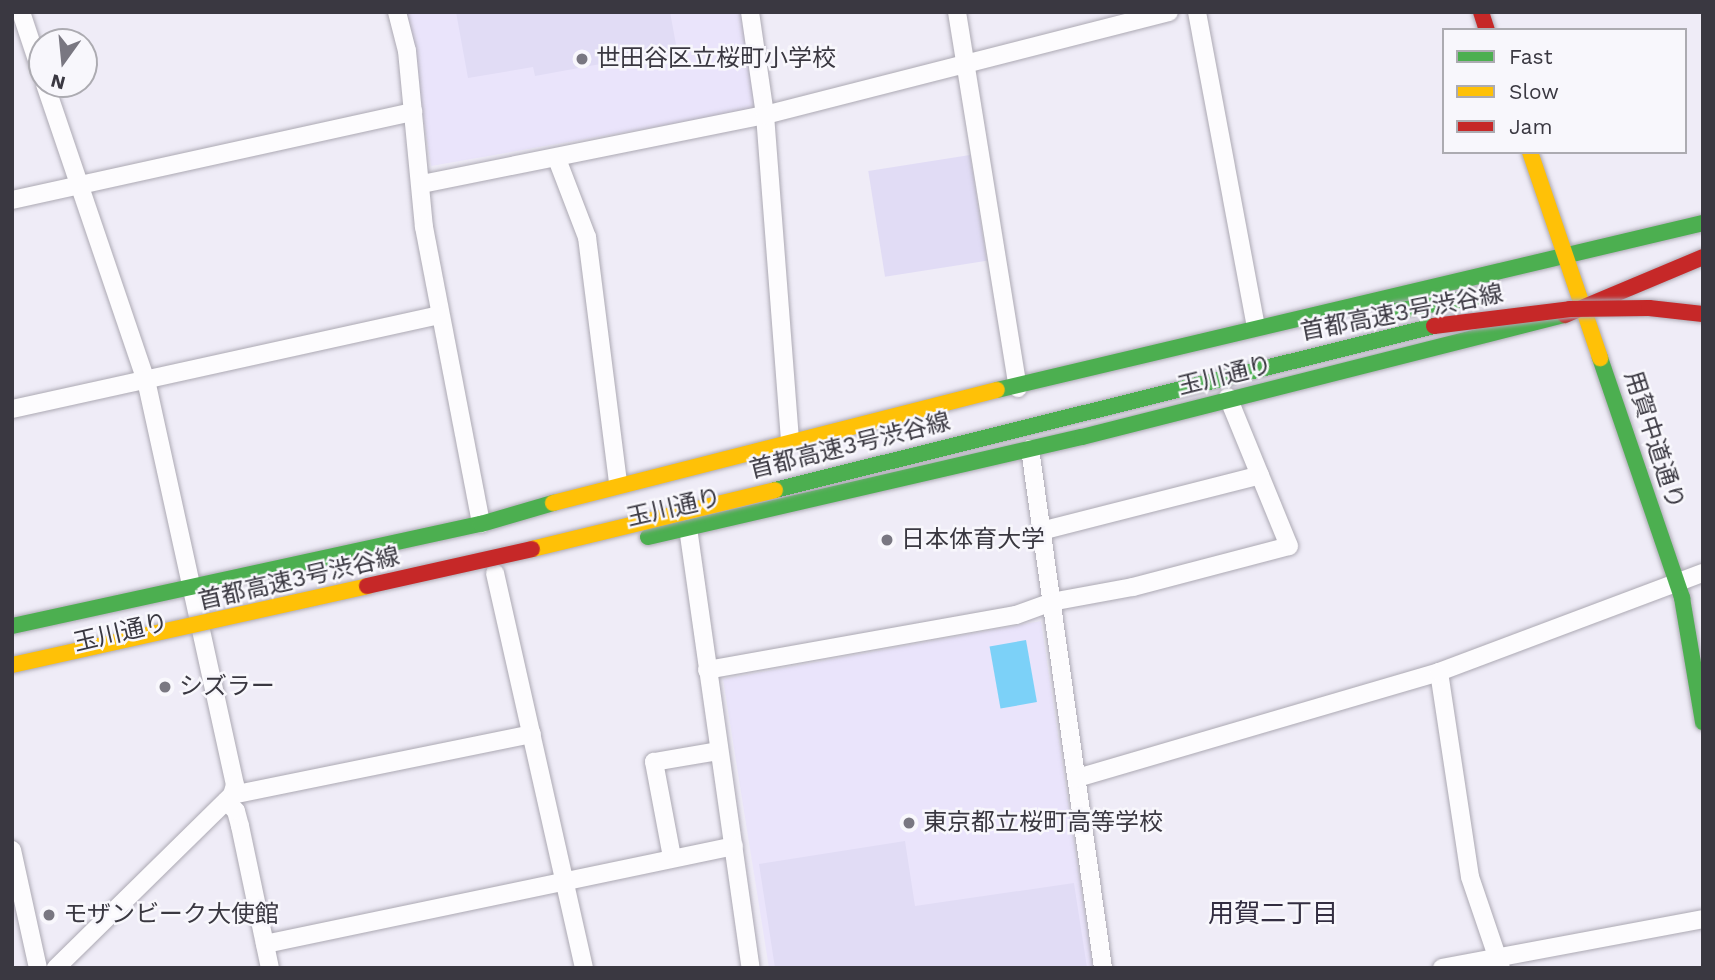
<!DOCTYPE html>
<html>
<head>
<meta charset="utf-8">
<style>
	body { margin:0 }
	#map { position:relative; width:1715px; height:980px; overflow:hidden; background:#efecf7; font-family:"Work Sans","Noto Sans JP",sans-serif }
	div>[style] { position:absolute }
	.built>* { inset:0; background:#eae4fb }
	.green>* { inset:0; background:#e1dcf5; transform-origin:0 0 }
	.water>* { inset:0; background:#7cd1f8; transform-origin:0 0 }
	.roads { filter:drop-shadow(0 0 2px #aca9b3) drop-shadow(0 0 2px #aca9b3) }
	.street>* { height:18px; margin:-9px; padding:0 9px; transform-origin:9px; border-radius:9px; background:#fdfcfe }
	.fast>* { height:16px; margin:-8px; padding:0 8px; transform-origin:8px; border-radius:8px; background:#4caf50 }
	.slow>* { height:16px; margin:-8px; padding:0 8px; transform-origin:8px; border-radius:8px; background:#ffc107 }
	.jam>* { height:16px; margin:-8px; padding:0 8px; transform-origin:8px; border-radius:8px; background:#c62828 }
	.bridges { filter:drop-shadow(0 0 2px #aca9b3) drop-shadow(0 0 2px #aca9b3) }
	.fast-bridge>* { height:16px; margin:-8px; padding:0 8px; transform-origin:8px; border-radius:8px; background:#4caf50 }
	.slow-bridge>* { height:16px; margin:-8px; padding:0 8px; transform-origin:8px; border-radius:8px; background:#ffc107 }
	.jam-bridge>* { height:16px; margin:-8px; padding:0 8px; transform-origin:8px; border-radius:8px; background:#c62828 }
	.dots>* { width:19px; height:19px; translate:-50% -50%; box-sizing:border-box; border:4px solid #f8f7fc; border-radius:50% }
	span { translate:-50% -50%; white-space:nowrap; text-align:center; line-height:1.15; -webkit-text-stroke:5px #f8f7fc; paint-order:stroke }
	.poi-label { font-size:24px; color:#3a3841 }
	.left { translate:0 -50%; text-align:left }
	.street-label { font-size:24px; color:#3a3841 }
	.neighbourhood-label { font-size:26px; color:#332e41 }
	.frame { position:absolute; inset:0; border:14px solid #3a3841; pointer-events:none }
	.legend { position:absolute; left:1442px; top:28px; width:245px; height:126px; box-sizing:border-box; background:#f8f7fc; border:2px solid #acabb1; margin:0; padding:9px 12px; list-style:none; font-size:21px; color:#3a3841 }
	.legend li { display:flex; align-items:center; gap:14px; height:35px }
	.legend b { width:35px; border:2px solid #acabb1 }
	.north { position:absolute; left:28px; top:28px; width:70px; height:70px; box-sizing:border-box; background:#f8f7fc; border:2px solid #acabb1; border-radius:50%; rotate:195deg; font-size:19px; font-weight:700; line-height:28px; text-align:center; color:#3a3841 }
	.north::after { content:''; display:block; margin:auto; width:24px; height:32px; background:#797781; clip-path:polygon(50% 0,100% 100%,50% 72%,0 100%) }
</style>
</head>
<body>
<div id="map">
	<div class="built">
		<div style="clip-path:polygon(407px 12px,742px 12px,755px 105px,752px 110px,431px 166px)"></div>
		<div style="clip-path:polygon(1041px 621px,1093px 968px,769px 968px,723px 679px)"></div>
	</div>
	<div class="green">
		<div style="clip-path:polygon(456px 12px,670px 12px,677px 50px,535px 76px,533px 67px,468px 78px)"></div>
		<div style="left:970px;top:155px;width:107px;height:103px;rotate:81deg"></div>
		<div style="clip-path:polygon(905px 841px,915px 906px,1074px 883px,1087px 968px,775px 968px,759px 864px)"></div>
	</div>
	<div class="water">
		<div style="left:1026px;top:640px;width:63px;height:37px;rotate:80deg"></div>
	</div>
	<div class="roads">
		<div class="street">
			<div style="left:21px;top:12px;width:66px;rotate:71.6deg"></div>
			<div style="left:397px;top:12px;width:40px;rotate:75.6deg"></div>
			<div style="left:407px;top:51px;width:177px;rotate:84.5deg"></div>
			<div style="left:424px;top:227px;width:302px;rotate:79.1deg"></div>
			<div style="left:750px;top:12px;width:104px;rotate:81.7deg"></div>
			<div style="left:765px;top:115px;width:327px;rotate:85.6deg"></div>
			<div style="left:957px;top:12px;width:381px;rotate:80.8deg"></div>
			<div style="left:1197px;top:12px;width:319px;rotate:79.4deg"></div>
			<div style="left:45px;top:84px;width:313px;rotate:71.2deg"></div>
			<div style="left:146px;top:380px;width:415px;rotate:77.6deg"></div>
			<div style="left:235px;top:785px;width:10px;rotate:107deg"></div>
			<div style="left:232px;top:795px;width:247px;rotate:135.5deg"></div>
			<div style="left:557px;top:159px;width:84px;rotate:69deg"></div>
			<div style="left:587px;top:237px;width:249px;rotate:82.8deg"></div>
			<div style="left:422px;top:184px;width:350px;rotate:-11.4deg"></div>
			<div style="left:765px;top:115px;width:417px;rotate:-14.3deg"></div>
			<div style="left:12px;top:200px;width:411px;rotate:-12.4deg"></div>
			<div style="left:12px;top:409px;width:438px;rotate:-12.4deg"></div>
			<div style="left:1030px;top:449px;width:524px;rotate:81.99deg"></div>
			<div style="left:688px;top:528px;width:444px;rotate:81.9deg"></div>
			<div style="left:1041px;top:531px;width:226px;rotate:-14.3deg"></div>
			<div style="left:495px;top:573px;width:405px;rotate:77.3deg"></div>
			<div style="left:707px;top:670px;width:314px;rotate:-10.1deg"></div>
			<div style="left:1016px;top:615px;width:37px;rotate:-20deg"></div>
			<div style="left:1051px;top:602px;width:83px;rotate:-10.4deg"></div>
			<div style="left:1133px;top:587px;width:161px;rotate:-14.7deg"></div>
			<div style="left:1289px;top:546px;width:161px;rotate:-112.3deg"></div>
			<div style="left:1439px;top:672px;width:207px;rotate:81.4deg"></div>
			<div style="left:1470px;top:877px;width:96px;rotate:71.2deg"></div>
			<div style="left:1077px;top:778px;width:377px;rotate:-16.3deg"></div>
			<div style="left:1439px;top:672px;width:282px;rotate:-20.6deg"></div>
			<div style="left:232px;top:795px;width:306px;rotate:-11.5deg"></div>
			<div style="left:226px;top:801px;width:14px;rotate:45deg"></div>
			<div style="left:236px;top:811px;width:16px;rotate:75deg"></div>
			<div style="left:240px;top:826px;width:145px;rotate:78.1deg"></div>
			<div style="left:12px;top:850px;width:121px;rotate:77.6deg"></div>
			<div style="left:672px;top:857px;width:97px;rotate:-100.7deg"></div>
			<div style="left:654px;top:762px;width:66px;rotate:-9.6deg"></div>
			<div style="left:265px;top:944px;width:479px;rotate:-11.8deg"></div>
			<div style="left:1442px;top:968px;width:266px;rotate:-10.6deg"></div>
		</div>
		<div class="fast">
			<div style="left:1600px;top:358px;width:254px;rotate:71.1deg"></div>
			<div style="left:1682px;top:598px;width:126px;rotate:80.4deg"></div>
			<div style="left:997px;top:390px;width:725px;rotate:-13.31deg"></div>
			<div style="left:648px;top:537px;width:445px;rotate:-13deg"></div>
			<div style="left:1082px;top:437px;width:498px;rotate:-14.2deg"></div>
			<div style="left:12px;top:626px;width:480px;rotate:-12.3deg"></div>
			<div style="left:481px;top:524px;width:75px;rotate:-16.3deg"></div>
		</div>
		<div class="slow">
			<div style="left:1530px;top:152px;width:218px;rotate:71.2deg"></div>
			<div style="left:553px;top:503px;width:458px;rotate:-14.3deg"></div>
		</div>
		<div class="jam">
			<div style="left:1481px;top:12px;width:19px;rotate:72deg"></div>
			<div style="left:1565px;top:315px;width:150px;rotate:-22.8deg"></div>
		</div>
	</div>
	<div class="bridges">
		<div class="fast-bridge">
			<div style="left:1395px;top:311px;width:98px;rotate:-9.9deg"></div>
			<div style="left:775px;top:490px;width:679px;rotate:-13.97deg"></div>
		</div>
		<div class="slow-bridge">
			<div style="left:532px;top:549px;width:250px;rotate:-13.6deg"></div>
			<div style="left:12px;top:665px;width:364px;rotate:-12.5deg"></div>
		</div>
		<div class="jam-bridge">
			<div style="left:1434px;top:326px;width:137px;rotate:-7.1deg"></div>
			<div style="left:1570px;top:309px;width:79px;rotate:-0.7deg"></div>
			<div style="left:1649px;top:308px;width:54px;rotate:6.3deg"></div>
			<div style="left:367px;top:586px;width:169px;rotate:-12.6deg"></div>
		</div>
	</div>
	<div class="dots">
		<div style="left:582px;top:59px;background:#797781"></div>
		<div style="left:887px;top:540px;background:#797781"></div>
		<div style="left:165px;top:687px;background:#797781"></div>
		<div style="left:909px;top:823px;background:#797781"></div>
		<div style="left:49px;top:915px;background:#797781"></div>
	</div>
	<div class="poi-label">
		<span class="left" style="left:596px;top:59px">世田谷区立桜町小学校</span>
		<span class="left" style="left:901px;top:540px">日本体育大学</span>
		<span class="left" style="left:179px;top:687px">シズラー</span>
		<span class="left" style="left:923px;top:823px">東京都立桜町高等学校</span>
		<span class="left" style="left:63px;top:915px">モザンビーク大使館</span>
	</div>
	<div class="street-label">
		<span style="left:1402px;top:313px;rotate:-11deg">首都高速3号渋谷線</span>
		<span style="left:1225px;top:376px;rotate:-14deg">玉川通り</span>
		<span style="left:1654px;top:440px;rotate:72deg">用賀中道通り</span>
		<span style="left:850px;top:446px;rotate:-14deg">首都高速3号渋谷線</span>
		<span style="left:674px;top:508px;rotate:-13deg">玉川通り</span>
		<span style="left:299px;top:579px;rotate:-13deg">首都高速3号渋谷線</span>
		<span style="left:121px;top:633px;rotate:-13deg">玉川通り</span>
	</div>
	<div class="neighbourhood-label">
		<span style="left:1273px;top:914px">用賀二丁目</span>
	</div>
	<div class="frame"></div>
	<ul class="legend">
	<li><b style="height:9px;background:#4caf50"></b>Fast</li>
	<li><b style="height:9px;background:#ffc107"></b>Slow</li>
	<li><b style="height:9px;background:#c62828"></b>Jam</li>
	</ul>
	<div class="north">N</div>
</div>
</body>
</html>
